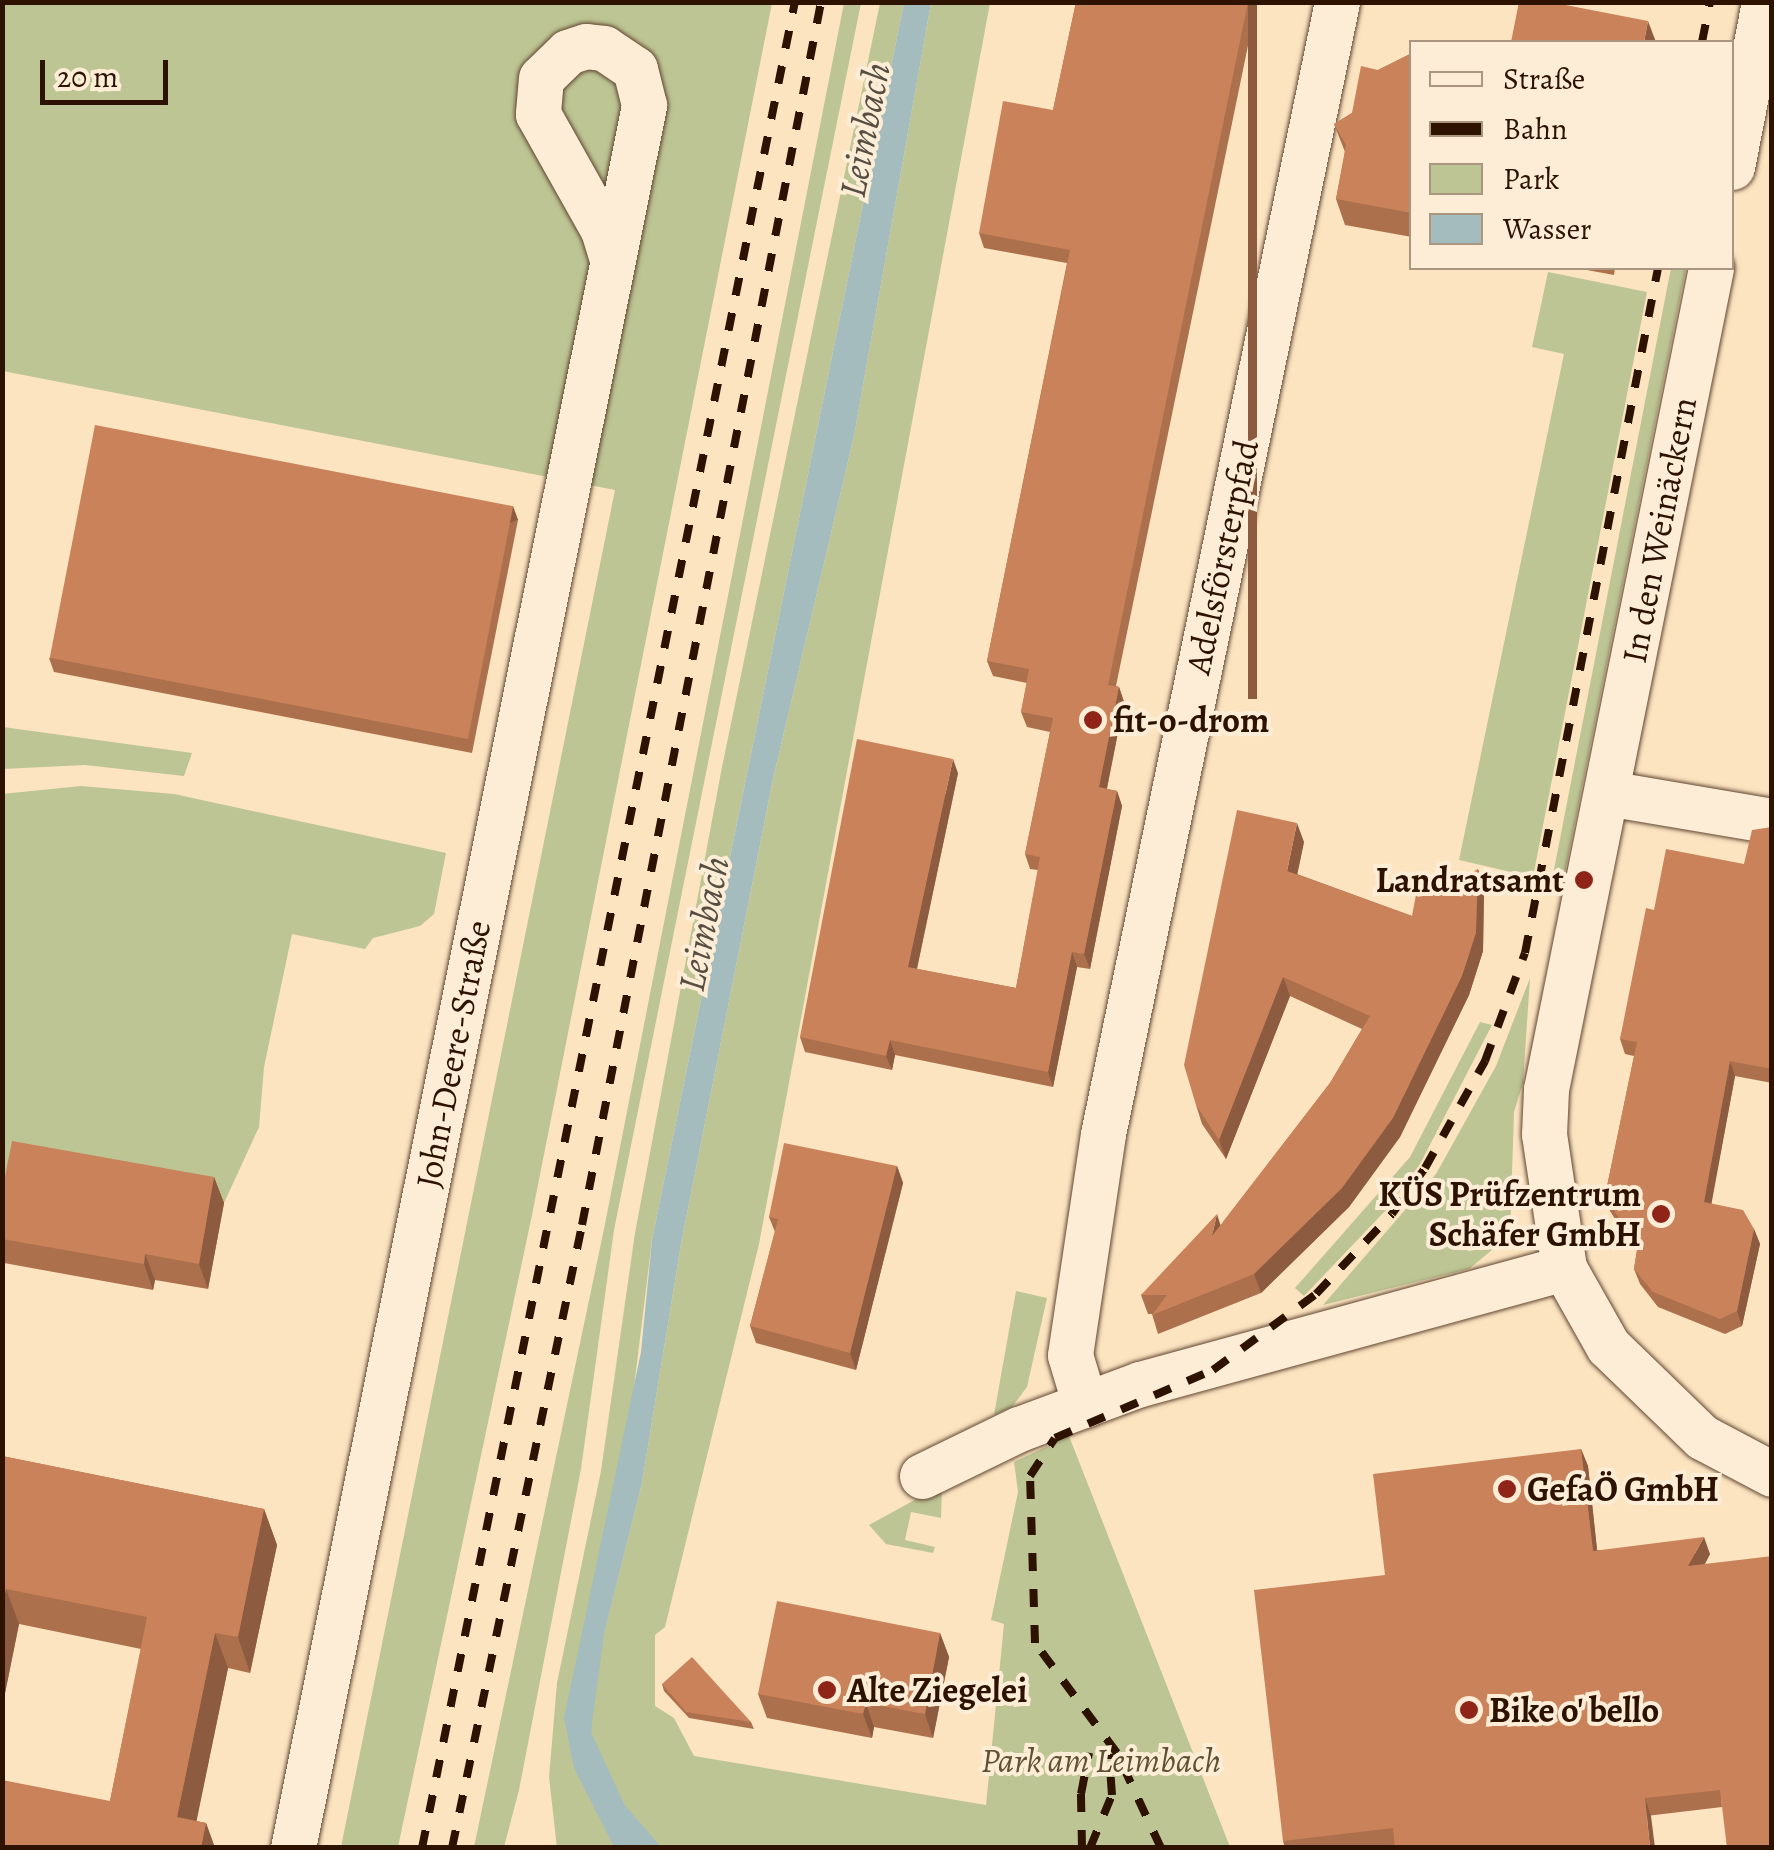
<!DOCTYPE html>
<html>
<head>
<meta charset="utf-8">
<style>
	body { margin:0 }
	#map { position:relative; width:1774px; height:1850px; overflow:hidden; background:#fce4c1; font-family:Alegreya,serif }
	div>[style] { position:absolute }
	.green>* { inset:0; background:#bdc594 }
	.water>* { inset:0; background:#a4bcbe }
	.roads { filter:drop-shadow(0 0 2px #614630) drop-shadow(0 0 2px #614630) }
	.minor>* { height:45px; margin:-22.5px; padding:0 22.5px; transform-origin:22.5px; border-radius:22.5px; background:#fdedd7 }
	.rail>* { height:8px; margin-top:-4px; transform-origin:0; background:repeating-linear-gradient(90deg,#2d1200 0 18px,transparent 0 36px) }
	.wall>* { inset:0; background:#ad704d }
	.shaded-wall>* { inset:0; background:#8d5b3f; transform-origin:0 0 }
	.building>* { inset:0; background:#c9825a; transform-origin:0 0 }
	.dots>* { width:28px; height:28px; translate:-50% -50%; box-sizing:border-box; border:5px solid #fdedd7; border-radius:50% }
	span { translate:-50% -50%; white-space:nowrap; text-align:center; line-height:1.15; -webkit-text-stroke:8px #fdedd7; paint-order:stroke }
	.street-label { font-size:35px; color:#2d1200 }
	.poi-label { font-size:35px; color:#2d1200; font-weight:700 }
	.left { translate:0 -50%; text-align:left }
	.right { translate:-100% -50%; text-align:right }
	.park-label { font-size:35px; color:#5f5134; font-style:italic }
	.water-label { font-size:38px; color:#574e42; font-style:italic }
	.frame { position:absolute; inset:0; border:5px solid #2d1200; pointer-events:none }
	.legend { position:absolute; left:1409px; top:40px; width:325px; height:230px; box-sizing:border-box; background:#fdedd7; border:2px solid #aa9581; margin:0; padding:12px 18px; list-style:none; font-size:30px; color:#2d1200 }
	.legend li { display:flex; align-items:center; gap:20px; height:50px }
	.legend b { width:50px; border:2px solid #aa9581 }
	.scale { position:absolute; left:40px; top:60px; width:128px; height:45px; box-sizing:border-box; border:5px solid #2d1200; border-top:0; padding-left:12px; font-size:30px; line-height:35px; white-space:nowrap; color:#2d1200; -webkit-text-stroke:8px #fdedd7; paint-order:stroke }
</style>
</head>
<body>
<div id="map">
	<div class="green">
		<div style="clip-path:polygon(2px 3px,772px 3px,532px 1215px,398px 1847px,341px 1847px,615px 490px,3px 371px)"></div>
		<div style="clip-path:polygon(844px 3px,861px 3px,614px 1230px,581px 1469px,519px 1790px,504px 1847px,474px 1847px,604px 1229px)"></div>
		<div style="clip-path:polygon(880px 3px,904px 3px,652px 1240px,604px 1633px,642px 1483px,681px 1244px,773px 779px,854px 436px,931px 3px,990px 3px,759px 1244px,665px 1627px,655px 1635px,655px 1706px,674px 1718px,694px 1756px,986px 1805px,1004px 1624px,991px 1620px,1018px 1492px,1014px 1462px,1069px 1436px,1230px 1847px,557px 1848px,549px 1777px,557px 1683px,601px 1471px,635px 1233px,722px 767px)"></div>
		<div style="clip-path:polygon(1671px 268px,1686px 268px,1563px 882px,1552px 880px)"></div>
		<div style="clip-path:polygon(1548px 272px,1647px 292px,1533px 877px,1459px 860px,1564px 354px,1532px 347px)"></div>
		<div style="clip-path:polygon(3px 727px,192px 753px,184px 776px,85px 765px,3px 769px)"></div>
		<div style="clip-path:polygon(81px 786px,174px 794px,446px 853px,434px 914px,420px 926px,373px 938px,365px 949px,292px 934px,264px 1067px,259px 1127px,224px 1203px,21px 1167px,3px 1263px,2px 794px)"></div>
		<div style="clip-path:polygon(1530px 978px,1523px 1083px,1514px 1112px,1510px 1235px,1469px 1269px,1323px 1305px,1436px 1174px,1496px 1066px)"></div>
		<div style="clip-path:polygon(1480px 1022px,1492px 1025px,1420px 1164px,1386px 1210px,1304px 1296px,1295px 1288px,1410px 1157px)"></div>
		<div style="clip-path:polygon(1016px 1291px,1047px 1298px,1027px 1387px,1012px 1407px,994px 1415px)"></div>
		<div style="clip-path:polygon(942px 1485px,941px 1518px,911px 1512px,905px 1540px,935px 1547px,933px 1553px,886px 1544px,869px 1525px)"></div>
	</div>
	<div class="water">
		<div style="clip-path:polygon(904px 3px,931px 3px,854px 436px,773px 779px,681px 1244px,642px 1483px,604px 1634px,591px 1732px,624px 1804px,661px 1847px,614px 1847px,574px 1768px,564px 1718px,641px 1352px,652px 1240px)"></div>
	</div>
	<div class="roads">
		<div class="minor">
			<div style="left:1732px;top:167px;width:168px;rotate:-79deg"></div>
			<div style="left:1711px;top:268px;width:837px;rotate:101.36deg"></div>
			<div style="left:1546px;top:1089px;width:45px;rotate:92.5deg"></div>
			<div style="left:1544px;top:1134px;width:135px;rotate:81.5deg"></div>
			<div style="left:1564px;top:1268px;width:90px;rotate:60.6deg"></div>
			<div style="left:1608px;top:1346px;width:131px;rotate:44.1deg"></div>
			<div style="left:1702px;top:1437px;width:79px;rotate:27.9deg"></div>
			<div style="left:1607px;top:793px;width:167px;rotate:9.6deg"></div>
			<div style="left:1085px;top:1405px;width:52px;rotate:-106.7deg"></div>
			<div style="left:1070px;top:1355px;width:223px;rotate:-81.5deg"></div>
			<div style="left:1103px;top:1134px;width:1156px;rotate:-78.32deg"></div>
			<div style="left:922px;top:1476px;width:108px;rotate:-25.9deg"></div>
			<div style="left:1019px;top:1429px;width:129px;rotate:-20.4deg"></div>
			<div style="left:1140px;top:1384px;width:440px;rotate:-15.3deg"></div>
			<div style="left:293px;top:1848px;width:1778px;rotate:-78.61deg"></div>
			<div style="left:644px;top:105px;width:37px;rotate:-104deg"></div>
			<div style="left:635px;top:69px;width:37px;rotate:-146deg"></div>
			<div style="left:604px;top:48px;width:18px;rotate:-174deg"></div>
			<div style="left:586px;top:46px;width:19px;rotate:162deg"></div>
			<div style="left:568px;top:52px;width:37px;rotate:136deg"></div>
			<div style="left:541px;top:78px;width:36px;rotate:95deg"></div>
			<div style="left:538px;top:114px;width:133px;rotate:60.7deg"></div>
			<div style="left:603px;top:230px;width:31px;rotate:73deg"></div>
		</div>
	</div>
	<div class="rail">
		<div style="left:1702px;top:42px;width:41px;rotate:-78.7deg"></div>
		<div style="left:422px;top:1848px;width:1883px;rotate:-78.58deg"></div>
		<div style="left:452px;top:1848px;width:636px;rotate:-78.21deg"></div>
		<div style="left:582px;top:1225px;width:1246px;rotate:-78.94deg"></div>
		<div style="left:1082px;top:1848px;width:54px;rotate:-91.1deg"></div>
		<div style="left:1081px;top:1794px;width:42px;rotate:-79deg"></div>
		<div style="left:1090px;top:1848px;width:57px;rotate:-67.5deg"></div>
		<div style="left:1112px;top:1795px;width:41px;rotate:-94.2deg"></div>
		<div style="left:1161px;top:1848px;width:105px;rotate:-114.9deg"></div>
		<div style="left:1117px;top:1753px;width:137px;rotate:-126.7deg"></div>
		<div style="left:1035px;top:1643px;width:167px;rotate:-91.7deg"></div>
		<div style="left:1030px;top:1476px;width:45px;rotate:-56.7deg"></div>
		<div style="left:1055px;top:1438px;width:172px;rotate:-23.3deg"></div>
		<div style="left:1213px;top:1370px;width:128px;rotate:-36.4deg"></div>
		<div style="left:1316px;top:1294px;width:110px;rotate:-46.5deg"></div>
		<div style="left:1392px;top:1214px;width:57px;rotate:-54.3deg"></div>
		<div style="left:1425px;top:1168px;width:123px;rotate:-60.7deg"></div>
		<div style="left:1485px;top:1061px;width:115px;rotate:-69.7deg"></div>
		<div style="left:1525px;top:953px;width:698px;rotate:-79.01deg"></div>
	</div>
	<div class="wall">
		<div style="clip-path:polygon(1076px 2px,1257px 2px,1116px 686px,1119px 687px,1124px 702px,1107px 789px,1117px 791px,1122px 806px,1090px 969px,1077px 967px,1053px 1087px,895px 1055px,892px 1070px,805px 1052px,800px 1037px,958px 773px,917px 969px,1016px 988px,1038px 870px,1030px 869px,1025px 854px,1050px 732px,1027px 727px,1021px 712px,1027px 683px,993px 676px,987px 661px,1067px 263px,984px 248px,979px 233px,1053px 110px)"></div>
		<div style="clip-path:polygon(1412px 53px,1412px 237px,1345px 225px,1336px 199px,1345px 152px,1334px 124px,1352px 113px,1378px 70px)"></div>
		<div style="clip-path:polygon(1576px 268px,1615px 268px,1614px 275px)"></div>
		<div style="clip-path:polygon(518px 520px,472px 753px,54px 672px,49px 658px)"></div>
		<div style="clip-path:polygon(1772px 827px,1772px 1083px,1735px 1076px,1711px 1203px,1754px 1229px,1760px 1244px,1742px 1326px,1725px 1334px,1658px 1307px,1640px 1284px,1634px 1269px,1639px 1238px,1624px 1233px,1610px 1211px,1605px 1196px,1634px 1056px,1625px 1054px,1620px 1039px,1654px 910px,1744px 864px)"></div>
		<div style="clip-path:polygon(1304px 842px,1297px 874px,1412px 916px,1442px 889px,1484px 888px,1483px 951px,1469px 995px,1400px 1137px,1349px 1207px,1261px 1293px,1158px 1334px,1152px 1314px,1148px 1314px,1141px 1295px,1221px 1225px,1330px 1083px,1362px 1029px,1290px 996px,1226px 1159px,1202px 1124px,1196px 1105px)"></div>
		<div style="clip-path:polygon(897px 1166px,903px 1183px,856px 1370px,756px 1343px,750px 1326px,775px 1232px,769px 1217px)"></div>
		<div style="clip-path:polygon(214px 1177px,224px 1203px,208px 1289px,155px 1280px,153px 1290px,4px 1263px,2px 1192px)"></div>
		<div style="clip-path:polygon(1581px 1449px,1588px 1466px,1597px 1550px,1710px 1554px,1705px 1564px,1722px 1807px,1377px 1848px,1285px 1848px,1283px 1841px,1385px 1575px)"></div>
		<div style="clip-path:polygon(2px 1456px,264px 1509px,277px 1545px,250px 1673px,228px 1668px,196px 1821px,206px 1823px,215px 1848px,2px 1848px,110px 1801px,141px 1649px,19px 1624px,2px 1708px)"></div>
		<div style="clip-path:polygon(940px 1633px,949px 1657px,933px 1738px,874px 1727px,872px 1738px,767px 1718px,758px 1694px)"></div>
		<div style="clip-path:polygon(662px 1684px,751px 1722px,754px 1729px,689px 1718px,664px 1691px)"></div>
	</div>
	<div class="shaded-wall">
		<div style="left:1248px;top:2px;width:9px;height:697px"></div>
		<div style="clip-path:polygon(1648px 21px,1656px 42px,1644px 42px)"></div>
		<div style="left:513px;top:506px;width:15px;height:238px;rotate:70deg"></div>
		<div style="clip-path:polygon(1119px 687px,1124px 702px,1104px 802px,1099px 787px)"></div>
		<div style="clip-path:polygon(953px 759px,958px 773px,914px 982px,908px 967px)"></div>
		<div style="clip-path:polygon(1117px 791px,1122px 806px,1090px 969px,1084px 954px)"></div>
		<div style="clip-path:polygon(1297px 823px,1304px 842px,1294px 890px,1287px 871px)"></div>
		<div style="clip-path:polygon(1478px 869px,1484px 888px,1483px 951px,1469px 995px,1400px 1137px,1349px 1207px,1261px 1293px,1254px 1274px)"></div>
		<div style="clip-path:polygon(1072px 952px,1077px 967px,1053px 1087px,1048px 1072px)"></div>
		<div style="clip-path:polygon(1283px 977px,1290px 996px,1226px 1159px,1219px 1140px)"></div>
		<div style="clip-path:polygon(890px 1040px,895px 1055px,892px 1070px,886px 1056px)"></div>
		<div style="clip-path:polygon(1730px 1061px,1735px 1076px,1709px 1217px,1704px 1202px)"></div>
		<div style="clip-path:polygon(897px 1166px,903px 1183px,856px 1370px,850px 1353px)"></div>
		<div style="clip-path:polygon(214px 1177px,224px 1203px,208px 1289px,199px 1264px)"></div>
		<div style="clip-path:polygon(1217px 1214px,1223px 1233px,1212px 1236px)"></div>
		<div style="clip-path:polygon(1754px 1229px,1760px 1244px,1742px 1326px,1737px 1311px)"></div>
		<div style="clip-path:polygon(145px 1254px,155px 1280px,153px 1290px,144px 1264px)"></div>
		<div style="clip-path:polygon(1581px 1449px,1588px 1466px,1599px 1568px,1593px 1551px)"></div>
		<div style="clip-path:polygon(264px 1509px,277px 1545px,250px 1673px,238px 1637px)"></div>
		<div style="clip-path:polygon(1704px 1537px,1710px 1554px,1694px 1583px,1688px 1566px)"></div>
		<div style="clip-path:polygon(6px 1589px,19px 1624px,2px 1708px,2px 1608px)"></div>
		<div style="clip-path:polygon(215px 1633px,228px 1668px,191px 1848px,177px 1817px)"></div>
		<div style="clip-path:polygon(940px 1633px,949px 1657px,933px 1738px,925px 1714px)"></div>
		<div style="clip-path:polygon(866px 1703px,874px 1727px,872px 1738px,863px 1714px)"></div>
		<div style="clip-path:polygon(1645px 1798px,1651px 1816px,1655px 1848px,1650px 1848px)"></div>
		<div style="clip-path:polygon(206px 1823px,215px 1848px,201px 1848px)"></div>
	</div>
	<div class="building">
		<div style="clip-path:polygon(1076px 2px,1248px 2px,1108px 685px,1119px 687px,1099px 787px,1117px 791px,1084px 954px,1072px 952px,1048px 1072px,890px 1040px,886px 1056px,800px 1037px,857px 739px,953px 759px,908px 967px,1016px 988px,1040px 857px,1025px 854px,1053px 718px,1021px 712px,1029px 669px,987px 661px,1070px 250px,979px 233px,1003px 101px,1053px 110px)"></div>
		<div style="clip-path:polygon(1519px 2px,1550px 2px,1648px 21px,1644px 42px,1511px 42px)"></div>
		<div style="clip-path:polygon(1412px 53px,1412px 213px,1336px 199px,1346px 145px,1334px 124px,1352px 113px,1361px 66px,1378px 70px)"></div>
		<div style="left:95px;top:425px;width:426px;height:237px;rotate:11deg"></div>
		<div style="clip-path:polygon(1237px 810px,1297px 823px,1287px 871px,1412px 916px,1418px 884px,1442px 889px,1478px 869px,1476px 933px,1462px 976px,1393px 1118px,1342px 1188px,1254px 1274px,1152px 1315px,1167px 1295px,1141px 1295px,1217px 1214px,1212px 1236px,1330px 1083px,1370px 1016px,1283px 977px,1219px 1140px,1196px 1105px,1184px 1065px)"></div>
		<div style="clip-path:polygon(1772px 827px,1772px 1069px,1730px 1061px,1704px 1202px,1743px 1210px,1754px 1229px,1737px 1311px,1720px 1319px,1653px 1292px,1634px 1269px,1641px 1225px,1619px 1218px,1605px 1196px,1637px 1042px,1620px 1039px,1646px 908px,1654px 910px,1666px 849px,1744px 864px,1752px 830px)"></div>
		<div style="clip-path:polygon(12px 1141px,214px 1177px,199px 1264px,145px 1254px,144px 1264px,2px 1239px,2px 1192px)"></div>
		<div style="clip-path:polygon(784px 1143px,897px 1166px,850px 1353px,750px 1326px,778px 1219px,769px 1217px)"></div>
		<div style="clip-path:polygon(1581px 1449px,1593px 1551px,1704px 1537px,1688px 1566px,1772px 1556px,1772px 1848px,1727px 1848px,1720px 1790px,1645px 1798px,1650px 1848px,1395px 1848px,1393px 1828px,1283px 1841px,1254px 1590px,1385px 1575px,1373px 1474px)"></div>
		<div style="clip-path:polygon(2px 1456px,264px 1509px,238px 1637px,215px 1633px,177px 1817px,206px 1823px,201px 1848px,2px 1848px,2px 1780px,110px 1801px,147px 1617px,6px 1589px,2px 1608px)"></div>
		<div style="clip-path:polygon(777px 1601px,940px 1633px,925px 1714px,866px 1703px,863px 1714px,758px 1694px)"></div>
		<div style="clip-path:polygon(692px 1657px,751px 1722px,686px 1712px,662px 1684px)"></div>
	</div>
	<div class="dots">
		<div style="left:1093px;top:720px;background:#8f2418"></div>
		<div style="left:1584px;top:880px;background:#8f2418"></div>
		<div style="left:1661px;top:1214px;background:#8f2418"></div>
		<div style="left:1507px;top:1489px;background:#8f2418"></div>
		<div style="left:827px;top:1690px;background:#8f2418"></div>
		<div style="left:1469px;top:1710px;background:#8f2418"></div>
	</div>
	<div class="street-label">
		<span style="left:1659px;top:530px;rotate:-79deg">In den Weinäckern</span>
		<span style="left:1222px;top:557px;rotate:-78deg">Adelsförsterpfad</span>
		<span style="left:453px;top:1054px;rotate:-79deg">John-Deere-Straße</span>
	</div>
	<div class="poi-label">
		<span class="left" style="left:1113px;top:720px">fit-o-drom</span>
		<span class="right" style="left:1564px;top:880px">Landratsamt</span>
		<span class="right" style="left:1641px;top:1214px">KÜS Prüfzentrum<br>Schäfer GmbH</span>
		<span class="left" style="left:1527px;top:1489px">GefaÖ GmbH</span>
		<span class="left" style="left:847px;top:1690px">Alte Ziegelei</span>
		<span class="left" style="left:1489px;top:1710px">Bike o' bello</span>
	</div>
	<div class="park-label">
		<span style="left:1101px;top:1760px">Park am Leimbach</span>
	</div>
	<div class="water-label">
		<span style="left:865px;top:130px;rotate:-79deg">Leimbach</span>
		<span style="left:704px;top:924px;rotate:-79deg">Leimbach</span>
	</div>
	<div class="frame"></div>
	<ul class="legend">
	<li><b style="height:12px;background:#fdedd7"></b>Straße</li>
	<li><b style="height:12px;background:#2d1200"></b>Bahn</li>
	<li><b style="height:28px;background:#bdc594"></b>Park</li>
	<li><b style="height:28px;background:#a4bcbe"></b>Wasser</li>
	</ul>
	<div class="scale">20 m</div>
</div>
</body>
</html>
